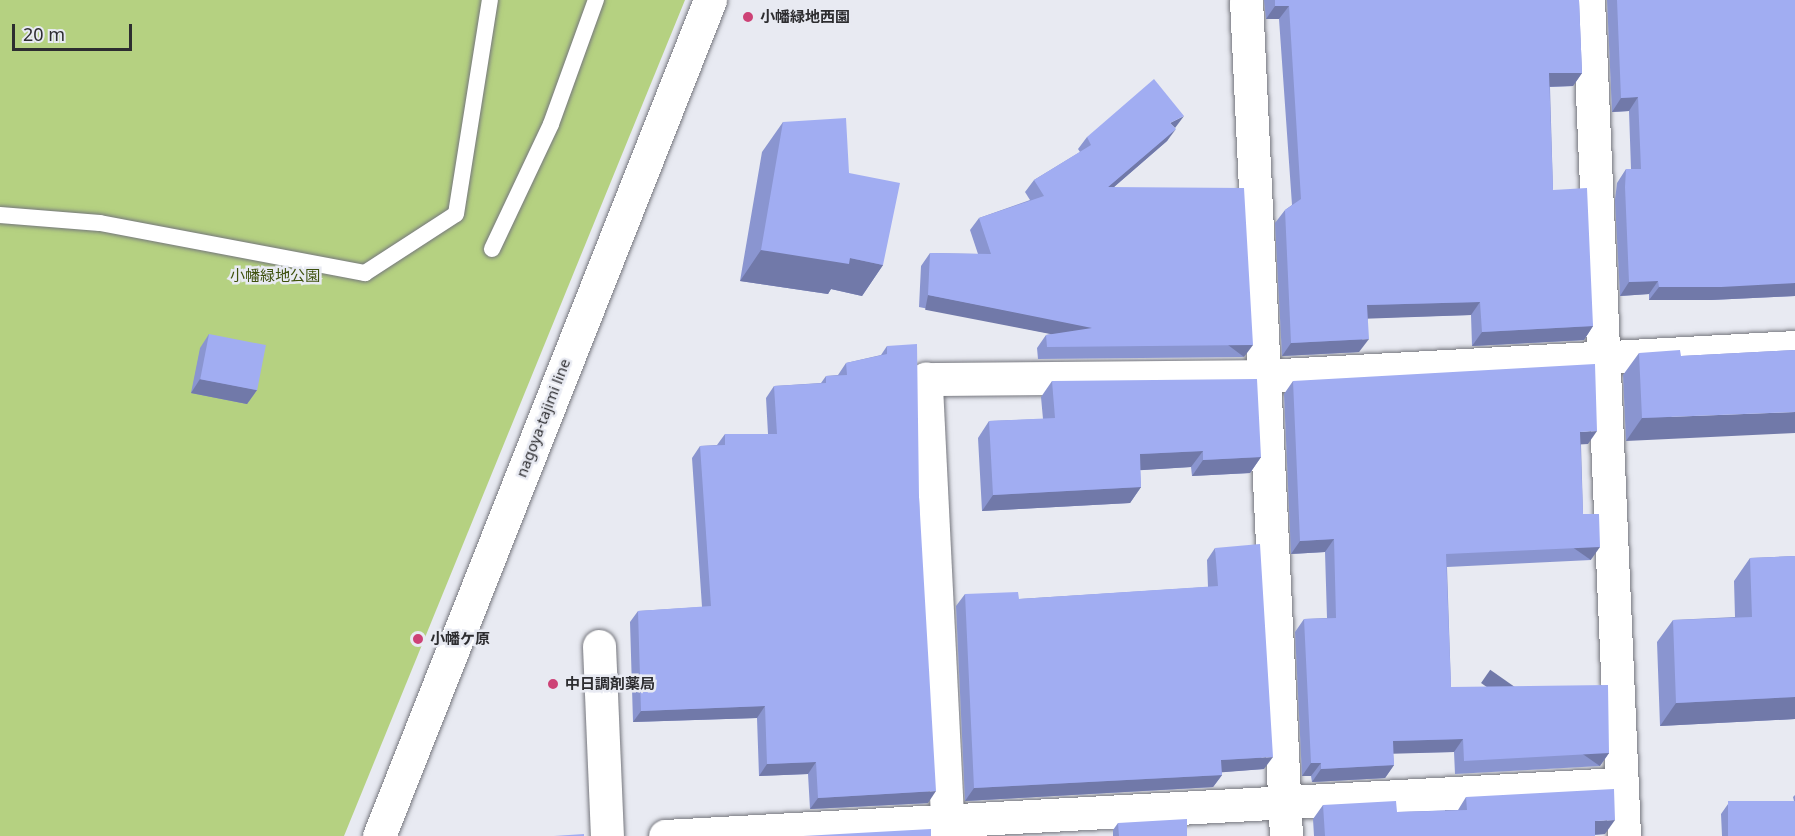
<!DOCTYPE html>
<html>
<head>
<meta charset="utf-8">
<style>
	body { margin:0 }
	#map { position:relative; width:1795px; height:836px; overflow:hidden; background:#e8eaf2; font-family:"Noto Sans","Noto Sans JP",sans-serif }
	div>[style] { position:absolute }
	.green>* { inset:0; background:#b5d181 }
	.roads { filter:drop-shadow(0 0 2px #75767d) drop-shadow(0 0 2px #75767d) }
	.lane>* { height:16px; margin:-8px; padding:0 8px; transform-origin:8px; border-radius:8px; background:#fff }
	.street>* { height:33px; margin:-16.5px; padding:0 16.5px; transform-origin:16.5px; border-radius:16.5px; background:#fff }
	.primary>* { height:33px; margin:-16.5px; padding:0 16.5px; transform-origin:16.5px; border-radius:16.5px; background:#fff }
	.wall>* { inset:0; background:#8a95d0 }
	.shaded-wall>* { inset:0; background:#7179a9; transform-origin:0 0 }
	.building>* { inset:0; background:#a1adf2; transform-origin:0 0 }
	.dots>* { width:16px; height:16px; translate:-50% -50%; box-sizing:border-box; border:3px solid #e8eaf2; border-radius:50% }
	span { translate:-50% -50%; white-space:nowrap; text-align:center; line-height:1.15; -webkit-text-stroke:5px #e8eaf2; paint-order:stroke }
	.poi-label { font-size:15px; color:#2d2d30; font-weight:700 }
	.left { translate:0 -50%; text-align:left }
	.park-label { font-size:15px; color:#3e510d }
	.street-label { font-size:15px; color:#2d2d30 }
	.scale { position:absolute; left:12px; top:24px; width:120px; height:27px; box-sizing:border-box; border:3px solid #2d2d30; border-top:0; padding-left:8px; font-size:18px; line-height:21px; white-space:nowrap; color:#2d2d30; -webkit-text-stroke:4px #e8eaf2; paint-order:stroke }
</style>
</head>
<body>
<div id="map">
	<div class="green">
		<div style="clip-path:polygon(0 0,685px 0,344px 836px,0 836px)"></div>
	</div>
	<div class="roads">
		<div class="lane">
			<div style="left:0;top:215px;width:100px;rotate:4.6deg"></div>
			<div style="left:100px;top:223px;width:270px;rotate:10.7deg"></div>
			<div style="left:365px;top:273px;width:108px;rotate:-33deg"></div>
			<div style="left:456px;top:214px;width:217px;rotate:-81deg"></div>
			<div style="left:492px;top:249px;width:138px;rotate:-64.7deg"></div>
			<div style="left:551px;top:124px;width:132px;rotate:-70.1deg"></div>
		</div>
		<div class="street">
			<div style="left:1246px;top:0;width:837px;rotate:87.26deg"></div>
			<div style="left:1588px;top:0;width:837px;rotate:87.53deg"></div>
			<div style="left:599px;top:646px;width:190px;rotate:87.6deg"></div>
			<div style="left:665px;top:836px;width:956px;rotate:-3.12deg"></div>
			<div style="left:948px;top:836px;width:458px;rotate:-92.8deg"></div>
			<div style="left:926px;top:379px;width:337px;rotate:-0.5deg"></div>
			<div style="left:1263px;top:376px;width:533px;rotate:-3.12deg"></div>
		</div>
		<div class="primary">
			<div style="left:379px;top:836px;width:899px;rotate:-68.4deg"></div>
		</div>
	</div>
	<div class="wall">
		<div style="clip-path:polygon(1264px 0,1579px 0,1582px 73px,1573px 86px,1550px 87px,1553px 190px,1593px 326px,1584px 340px,1472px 346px,1471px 315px,1368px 318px,1359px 352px,1282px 356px,1275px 223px,1285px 210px,1292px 205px,1279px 19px,1266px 19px)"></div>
		<div style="clip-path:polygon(1607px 0,1795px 0,1795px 296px,1711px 300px,1649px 300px,1649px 294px,1620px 296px,1615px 200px,1617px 183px,1626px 169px,1631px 169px,1629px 111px,1612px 112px)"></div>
		<div style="clip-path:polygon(783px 122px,849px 173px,883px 265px,862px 296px,831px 289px,828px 294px,740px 281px,762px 152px)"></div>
		<div style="clip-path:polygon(1175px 128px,1167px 141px,1114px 187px,1244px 357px,1038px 359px,1037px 348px,1046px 335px,1052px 334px,919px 307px,921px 266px,930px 253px,978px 254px,970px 230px,979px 218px,1030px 200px,1025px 192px,1034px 180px,1080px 152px,1078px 149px,1087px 137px)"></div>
		<div style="clip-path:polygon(209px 334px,257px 390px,247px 404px,191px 393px,200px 348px)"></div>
		<div style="clip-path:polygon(887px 346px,919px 497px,928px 803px,810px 809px,808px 774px,759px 776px,757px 718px,633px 722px,630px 622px,638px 611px,702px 607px,692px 458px,700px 446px,717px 445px,725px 434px,768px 434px,766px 398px,774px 386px,821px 383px,826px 376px,838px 375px,846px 363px,881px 355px)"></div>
		<div style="clip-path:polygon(1795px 350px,1626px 441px,1623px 375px,1639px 353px,1681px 356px)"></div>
		<div style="clip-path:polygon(1052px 381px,1261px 457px,1250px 473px,1192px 476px,1191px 467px,1140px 470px,1141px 487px,1130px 503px,982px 511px,978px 438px,989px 421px,1043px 419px,1041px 397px)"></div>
		<div style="clip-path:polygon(1293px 381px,1588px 444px,1581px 444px,1583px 514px,1591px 560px,1447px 567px,1451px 687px,1609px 753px,1600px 766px,1455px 774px,1454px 752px,1393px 753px,1394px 765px,1385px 778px,1312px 782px,1311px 776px,1302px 776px,1295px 632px,1304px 619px,1327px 618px,1325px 552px,1291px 554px,1284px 394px)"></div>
		<div style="clip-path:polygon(1215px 548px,1264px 769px,1222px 772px,1222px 775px,1213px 787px,965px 801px,956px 606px,965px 594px,1019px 599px,1208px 587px,1207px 560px)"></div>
		<div style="clip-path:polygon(1795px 556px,1795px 719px,1660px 726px,1657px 642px,1673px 620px,1735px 617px,1734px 581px,1750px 558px)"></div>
		<div style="clip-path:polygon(1795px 795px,1795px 836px,1722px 836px,1721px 814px,1728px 804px,1794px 801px,1793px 797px)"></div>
		<div style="clip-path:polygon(1466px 797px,1605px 834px,1595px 835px,1595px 836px,1314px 836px,1313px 819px,1323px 805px,1397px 812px,1458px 810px)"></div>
		<div style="clip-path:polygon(1118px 823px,1187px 836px,1113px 836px,1113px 830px)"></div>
	</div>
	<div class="shaded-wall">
		<div style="clip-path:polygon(1275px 6px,1289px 6px,1279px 19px,1266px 19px)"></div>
		<div style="clip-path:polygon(1549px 73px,1582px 73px,1573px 86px,1540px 87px)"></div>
		<div style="clip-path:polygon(1638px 97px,1629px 111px,1612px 112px,1621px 98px)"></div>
		<div style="clip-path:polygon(1184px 116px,1175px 128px,1170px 123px)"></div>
		<div style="clip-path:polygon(1176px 129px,1167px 141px,1099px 200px,1108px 187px)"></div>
		<div style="clip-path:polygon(761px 250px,850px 258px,883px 265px,862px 296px,831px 289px,828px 294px,740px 281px)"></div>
		<div style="clip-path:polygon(1658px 281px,1649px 294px,1620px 296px,1629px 282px)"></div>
		<div style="clip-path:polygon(1795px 283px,1795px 296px,1711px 300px,1649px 300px,1659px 287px)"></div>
		<div style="left:928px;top:295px;width:167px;height:15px;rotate:11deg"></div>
		<div style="clip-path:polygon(1480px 302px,1471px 315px,1358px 319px,1367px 305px)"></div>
		<div style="clip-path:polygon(1593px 326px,1584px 340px,1472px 346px,1482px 332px)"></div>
		<div style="clip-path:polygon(1369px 339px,1359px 352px,1282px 356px,1291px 343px)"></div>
		<div style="left:1253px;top:345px;width:15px;height:206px;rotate:127deg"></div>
		<div style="clip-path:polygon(200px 379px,257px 390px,247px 404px,191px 393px)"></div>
		<div style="clip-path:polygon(1795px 412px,1795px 433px,1626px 441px,1642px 418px)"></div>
		<div style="clip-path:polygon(1597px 431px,1588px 444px,1571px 445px,1580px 432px)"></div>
		<div style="clip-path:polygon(1203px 451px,1191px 467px,1128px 471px,1140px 454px)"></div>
		<div style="clip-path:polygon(1261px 457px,1250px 473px,1192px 476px,1203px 460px)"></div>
		<div style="clip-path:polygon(1141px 487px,1130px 503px,982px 511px,993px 495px)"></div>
		<div style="clip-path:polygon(1334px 539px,1325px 552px,1291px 554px,1300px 541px)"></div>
		<div style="left:1600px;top:547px;width:16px;height:154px;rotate:125deg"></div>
		<div style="clip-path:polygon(1795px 697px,1795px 719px,1660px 726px,1676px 703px)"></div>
		<div style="clip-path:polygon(765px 706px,757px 718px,633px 722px,641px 711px)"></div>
		<div style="clip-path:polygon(1463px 739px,1454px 752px,1384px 754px,1393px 741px)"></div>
		<div style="left:1609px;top:753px;width:16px;height:145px;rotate:125deg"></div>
		<div style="clip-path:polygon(1273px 757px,1264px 769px,1213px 773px,1221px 760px)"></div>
		<div style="clip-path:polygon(816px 762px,808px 774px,759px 776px,767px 764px)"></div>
		<div style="clip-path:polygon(1311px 763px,1321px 763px,1311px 776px,1302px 776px)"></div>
		<div style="clip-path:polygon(1394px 765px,1385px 778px,1312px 782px,1321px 769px)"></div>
		<div style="clip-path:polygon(1222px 775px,1213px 787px,965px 801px,974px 788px)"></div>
		<div style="clip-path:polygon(936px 791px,928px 803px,810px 809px,818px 798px)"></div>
		<div style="clip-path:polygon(1615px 820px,1605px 834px,1585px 835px,1595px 821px)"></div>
	</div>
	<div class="building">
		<div style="clip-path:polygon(1275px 0,1579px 0,1582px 73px,1549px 73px,1553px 190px,1587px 188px,1593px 326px,1482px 332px,1480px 302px,1367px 305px,1369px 339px,1291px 343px,1285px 210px,1301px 199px,1289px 6px,1275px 6px)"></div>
		<div style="clip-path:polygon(1617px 0,1795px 0,1795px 283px,1721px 287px,1659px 287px,1658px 281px,1629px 282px,1625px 187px,1626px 169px,1641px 169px,1638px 97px,1621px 98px)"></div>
		<div style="clip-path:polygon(1154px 79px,1184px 116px,1170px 123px,1176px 129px,1108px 187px,1244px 188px,1253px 345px,1047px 347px,1046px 335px,1092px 328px,928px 295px,930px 253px,991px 254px,979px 218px,1044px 196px,1034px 180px,1091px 145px,1087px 137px)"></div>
		<div style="clip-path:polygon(846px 118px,849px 173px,900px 183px,883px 265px,850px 258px,849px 264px,761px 250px,783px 122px)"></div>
		<div style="left:209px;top:334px;width:58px;height:46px;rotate:11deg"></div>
		<div style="clip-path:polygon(917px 344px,919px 497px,936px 791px,818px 798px,816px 762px,767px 764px,765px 706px,641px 711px,638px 611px,711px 606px,700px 446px,725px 445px,725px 434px,777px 434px,774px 386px,826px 383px,826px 376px,847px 375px,846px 363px,887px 354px,887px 346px)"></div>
		<div style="clip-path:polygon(1680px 350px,1681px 356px,1795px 350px,1795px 412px,1642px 418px,1639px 353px)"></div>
		<div style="clip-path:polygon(1595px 364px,1597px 431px,1580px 432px,1583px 514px,1599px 514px,1600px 547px,1446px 554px,1451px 687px,1608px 685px,1609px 753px,1464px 761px,1463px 739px,1393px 741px,1394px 765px,1321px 769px,1321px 763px,1311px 763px,1304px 619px,1336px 618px,1334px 539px,1300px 541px,1293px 381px)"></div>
		<div style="clip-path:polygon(1257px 379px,1261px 457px,1203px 460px,1203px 451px,1140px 454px,1141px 487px,993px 495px,989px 421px,1055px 418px,1052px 381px)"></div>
		<div style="clip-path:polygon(1260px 544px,1273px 757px,1221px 760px,1222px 775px,974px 788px,965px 594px,1018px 592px,1019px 599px,1218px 586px,1215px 548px)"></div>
		<div style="clip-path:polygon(1795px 556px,1795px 697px,1676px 703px,1673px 620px,1752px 617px,1750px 558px)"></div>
		<div style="clip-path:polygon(1614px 789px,1615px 820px,1595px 821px,1595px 836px,1325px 836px,1323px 805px,1396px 801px,1397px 812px,1467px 810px,1466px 797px)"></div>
		<div style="left:1795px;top:801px;width:35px;height:67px;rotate:90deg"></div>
		<div style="clip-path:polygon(1187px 819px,1187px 836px,1119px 836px,1118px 823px)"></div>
		<div style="clip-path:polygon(931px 829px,931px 836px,803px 836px)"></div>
		<div style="clip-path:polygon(584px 834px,584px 836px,554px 836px)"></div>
	</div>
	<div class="dots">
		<div style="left:748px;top:17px;background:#cd4276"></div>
		<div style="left:418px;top:639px;background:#cd4276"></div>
		<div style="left:553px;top:684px;background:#cd4276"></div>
	</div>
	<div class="poi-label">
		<span class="left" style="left:760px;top:17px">小幡緑地西園</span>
		<span class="left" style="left:430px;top:639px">小幡ケ原</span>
		<span class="left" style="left:565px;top:684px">中日調剤薬局</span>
	</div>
	<div class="park-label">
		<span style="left:275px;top:276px">小幡緑地公園</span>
	</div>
	<div class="street-label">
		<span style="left:543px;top:418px;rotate:-69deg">nagoya-tajimi line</span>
	</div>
	<div class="scale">20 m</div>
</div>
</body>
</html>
